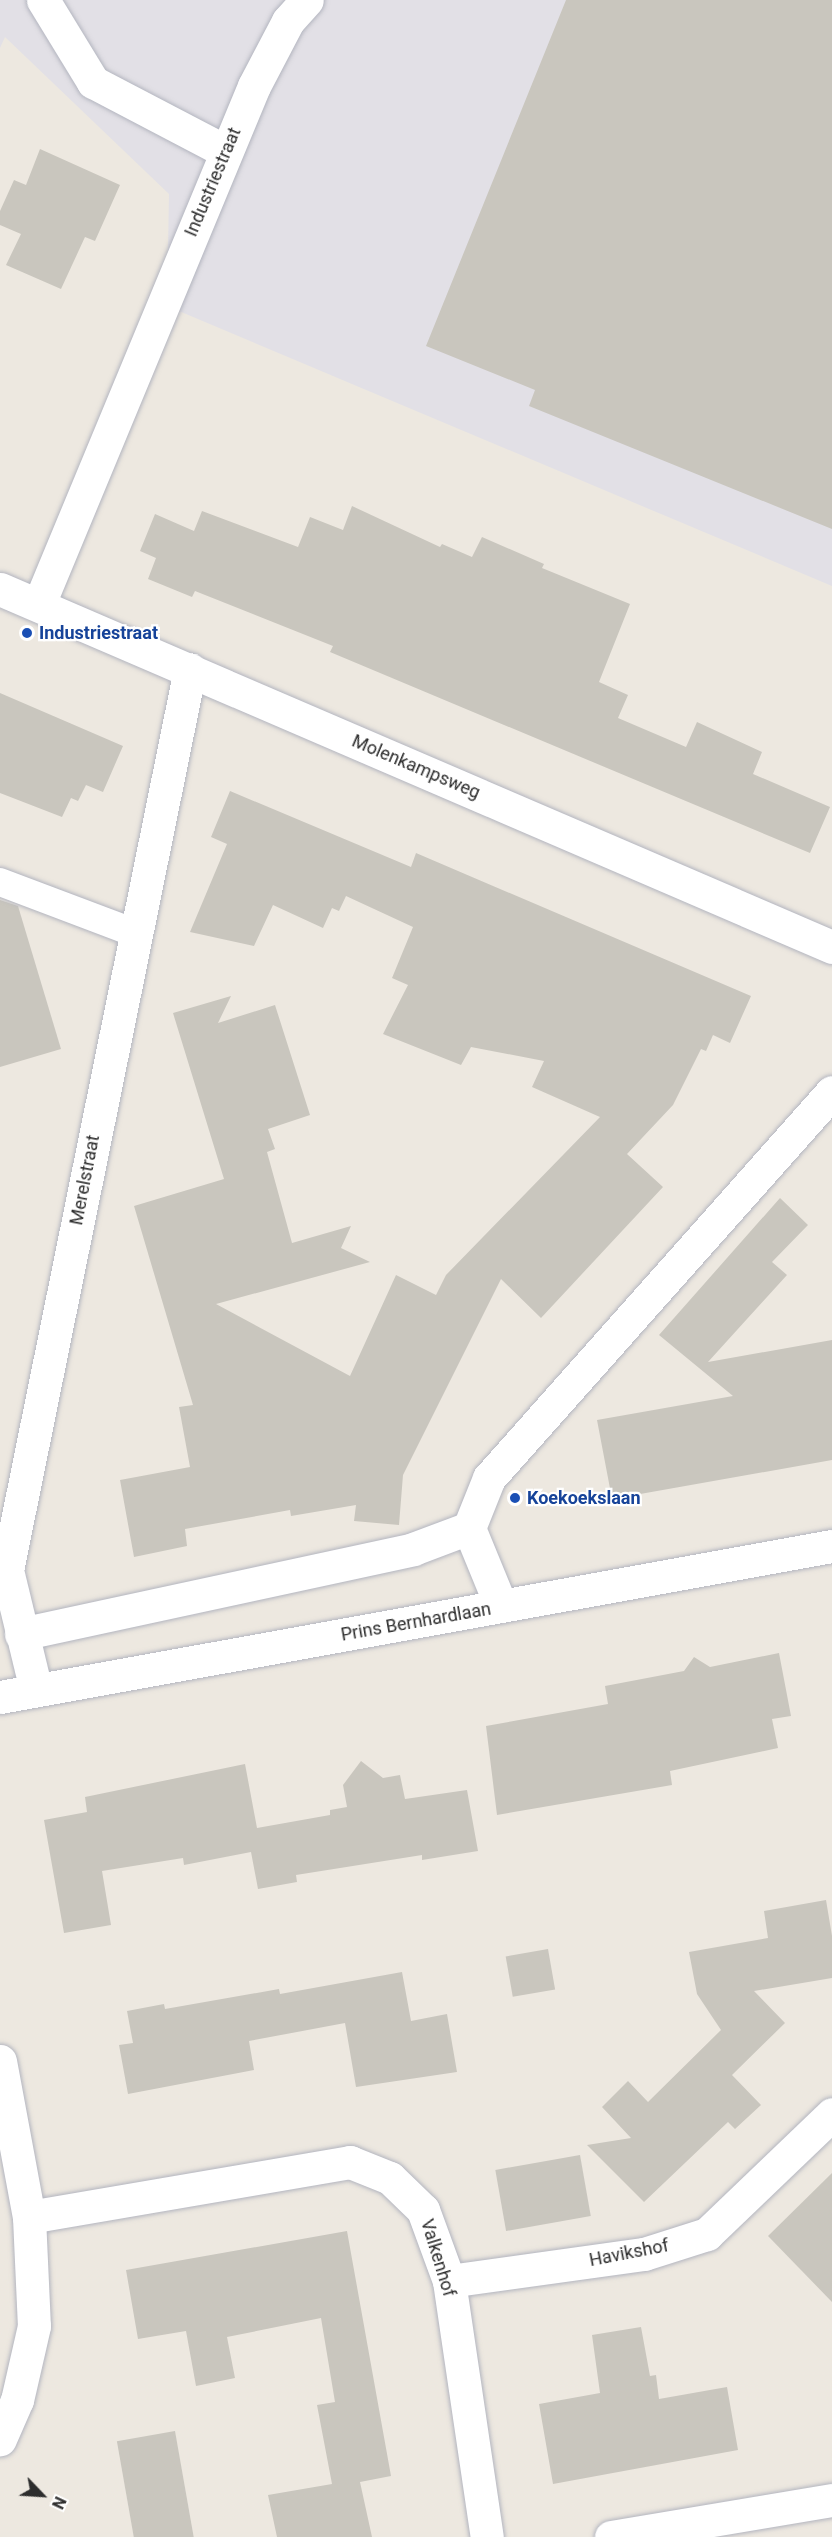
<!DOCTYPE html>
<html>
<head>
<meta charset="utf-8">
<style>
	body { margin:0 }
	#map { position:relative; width:832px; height:2537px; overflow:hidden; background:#ede8e0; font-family:Roboto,sans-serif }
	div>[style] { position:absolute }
	.industrial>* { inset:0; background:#e2e0e6 }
	.building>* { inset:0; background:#c9c6be; transform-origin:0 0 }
	.roads { filter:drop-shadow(0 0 2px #b3b5bf) drop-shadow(0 0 2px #b3b5bf) }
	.lane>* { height:28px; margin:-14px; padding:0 14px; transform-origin:14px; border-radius:14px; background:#fff }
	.street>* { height:33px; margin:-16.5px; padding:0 16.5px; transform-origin:16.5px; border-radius:16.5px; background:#fff }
	.secondary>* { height:33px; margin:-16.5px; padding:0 16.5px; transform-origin:16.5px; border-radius:16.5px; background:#fff }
	.dots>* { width:16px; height:16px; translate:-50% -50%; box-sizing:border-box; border:3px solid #fff; border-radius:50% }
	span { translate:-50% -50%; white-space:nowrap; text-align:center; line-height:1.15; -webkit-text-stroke:4.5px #fff; paint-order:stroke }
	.street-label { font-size:18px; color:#2d2d2d }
	.transit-label { font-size:18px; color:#164399; font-weight:700 }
	.left { translate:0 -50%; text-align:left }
	.north { position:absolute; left:12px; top:2465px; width:60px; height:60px; -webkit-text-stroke:4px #fff; paint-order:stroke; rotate:115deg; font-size:16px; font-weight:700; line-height:24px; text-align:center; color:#2d2d2d }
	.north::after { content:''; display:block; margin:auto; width:21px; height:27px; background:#2d2d2d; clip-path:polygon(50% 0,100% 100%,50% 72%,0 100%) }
</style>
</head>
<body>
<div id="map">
	<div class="industrial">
		<div style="clip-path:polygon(0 0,832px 0,832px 586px,167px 306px,169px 194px,5px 37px,0 48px)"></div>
	</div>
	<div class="building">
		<div style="clip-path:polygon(566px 0,832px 0,832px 529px,529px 406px,535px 390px,426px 346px)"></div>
		<div style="clip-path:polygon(40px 149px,120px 185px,95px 241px,85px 237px,61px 289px,6px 265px,21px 234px,0 225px,0 211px,14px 180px,26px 185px)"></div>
		<div style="clip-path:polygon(352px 506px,440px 547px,442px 544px,472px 557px,482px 537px,544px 564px,542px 568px,630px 604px,599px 682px,628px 695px,618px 718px,686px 747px,697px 722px,762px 752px,753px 774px,830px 807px,810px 853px,330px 652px,333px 646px,195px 591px,192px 597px,148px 579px,156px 558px,140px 551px,155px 514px,194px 531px,202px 511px,298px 547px,310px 517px,343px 530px)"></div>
		<div style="clip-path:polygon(0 693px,123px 746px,103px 792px,86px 785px,78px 801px,71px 798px,62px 817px,0 793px)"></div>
		<div style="clip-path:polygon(230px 791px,411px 867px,416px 853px,751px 996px,730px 1043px,713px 1035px,706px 1051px,701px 1049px,673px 1105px,627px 1154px,663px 1187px,541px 1318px,501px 1279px,403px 1475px,399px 1525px,354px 1521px,356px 1505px,291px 1516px,290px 1510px,185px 1529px,187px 1546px,134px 1557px,120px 1480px,190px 1467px,179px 1407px,193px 1405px,134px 1206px,224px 1179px,173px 1013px,231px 996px,218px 1023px,275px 1005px,310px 1115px,268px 1129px,275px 1149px,267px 1152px,292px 1243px,351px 1226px,341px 1248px,370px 1262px,216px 1304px,350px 1376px,396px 1275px,436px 1295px,446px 1275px,600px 1117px,532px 1087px,544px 1061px,471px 1047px,461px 1065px,383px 1034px,408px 985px,392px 978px,413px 927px,346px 896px,339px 911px,332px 908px,323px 928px,273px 905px,254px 946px,190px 932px,227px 844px,211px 837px)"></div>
		<div style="clip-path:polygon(0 900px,18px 906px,61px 1049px,0 1067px)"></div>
		<div style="clip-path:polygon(780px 1198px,808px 1225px,772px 1262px,787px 1275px,708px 1362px,832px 1340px,832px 1460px,612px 1499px,597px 1420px,733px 1396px,659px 1335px)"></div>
		<div style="clip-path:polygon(779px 1653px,791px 1716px,772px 1719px,778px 1748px,670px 1771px,672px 1785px,497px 1815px,486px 1726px,608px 1704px,605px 1686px,684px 1671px,694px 1657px,710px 1667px)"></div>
		<div style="clip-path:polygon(361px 1761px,383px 1778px,400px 1775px,405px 1799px,467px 1790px,478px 1851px,422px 1860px,422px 1855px,296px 1875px,297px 1882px,258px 1889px,251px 1852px,184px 1865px,183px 1858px,102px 1871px,111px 1925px,64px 1933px,44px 1820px,87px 1812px,85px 1797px,245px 1764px,257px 1828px,330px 1815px,330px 1810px,347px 1807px,343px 1785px)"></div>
		<div style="clip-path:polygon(826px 1900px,832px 1936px,832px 1978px,754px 1991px,785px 2023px,732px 2075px,761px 2105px,735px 2129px,728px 2122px,644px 2202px,587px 2145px,631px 2138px,602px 2107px,628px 2081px,648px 2102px,721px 2030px,697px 1994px,689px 1952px,768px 1938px,764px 1911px)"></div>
		<div style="left:548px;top:1949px;width:41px;height:43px;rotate:80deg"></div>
		<div style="clip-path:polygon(402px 1972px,411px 2021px,447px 2014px,457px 2072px,356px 2087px,345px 2023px,249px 2041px,254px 2070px,128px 2094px,119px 2045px,133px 2043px,127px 2011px,164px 2004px,165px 2009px,279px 1989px,280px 1994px)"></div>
		<div style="left:580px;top:2155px;width:62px;height:86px;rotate:80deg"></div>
		<div style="clip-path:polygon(832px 2173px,832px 2302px,768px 2236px)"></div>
		<div style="clip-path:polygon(347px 2231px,391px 2476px,360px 2482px,372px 2537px,277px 2537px,268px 2495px,332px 2484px,317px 2405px,335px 2402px,321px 2318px,227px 2337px,235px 2378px,196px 2386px,186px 2331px,138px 2339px,126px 2270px)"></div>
		<div style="clip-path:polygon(641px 2327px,650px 2376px,656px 2375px,659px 2399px,727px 2387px,738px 2450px,553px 2484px,539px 2404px,600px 2393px,592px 2335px)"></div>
		<div style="left:175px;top:2431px;width:108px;height:59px;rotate:80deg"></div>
	</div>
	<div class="roads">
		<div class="lane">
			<div style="left:0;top:882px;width:144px;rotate:20.7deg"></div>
		</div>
		<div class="street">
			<div style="left:43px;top:0;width:96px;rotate:58.6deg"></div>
			<div style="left:93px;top:82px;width:149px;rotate:27.6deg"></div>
			<div style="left:0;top:589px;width:906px;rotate:23.28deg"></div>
			<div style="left:39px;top:604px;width:561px;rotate:-67.46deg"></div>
			<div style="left:254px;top:86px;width:73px;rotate:-62.4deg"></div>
			<div style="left:288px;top:21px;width:28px;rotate:-48deg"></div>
			<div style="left:469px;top:1528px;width:84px;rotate:67.7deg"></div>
			<div style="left:21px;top:1634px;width:401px;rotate:-12.2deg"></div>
			<div style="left:413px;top:1549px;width:60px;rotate:-20.6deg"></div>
			<div style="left:469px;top:1528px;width:54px;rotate:-68.2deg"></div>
			<div style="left:489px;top:1478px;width:516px;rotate:-48.38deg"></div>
			<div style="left:36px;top:1690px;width:123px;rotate:-103.6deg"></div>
			<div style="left:7px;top:1570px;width:919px;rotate:-78.52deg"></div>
			<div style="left:0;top:2061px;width:159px;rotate:79.5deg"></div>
			<div style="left:29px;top:2217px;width:109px;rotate:87.4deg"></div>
			<div style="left:34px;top:2326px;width:76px;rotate:102.9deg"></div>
			<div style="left:17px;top:2400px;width:43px;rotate:113.6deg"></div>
			<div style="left:29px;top:2217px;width:326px;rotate:-9.7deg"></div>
			<div style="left:350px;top:2162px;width:43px;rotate:21.8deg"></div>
			<div style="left:390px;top:2178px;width:46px;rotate:44.1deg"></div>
			<div style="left:423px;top:2210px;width:76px;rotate:69.9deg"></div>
			<div style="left:449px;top:2281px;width:259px;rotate:81.6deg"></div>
			<div style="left:449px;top:2281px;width:197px;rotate:-7.9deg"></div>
			<div style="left:644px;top:2254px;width:66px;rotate:-17.6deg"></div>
			<div style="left:707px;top:2234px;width:173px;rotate:-43.8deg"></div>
			<div style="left:611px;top:2537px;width:224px;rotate:-9.5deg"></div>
		</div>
		<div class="secondary">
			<div style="left:0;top:1697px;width:846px;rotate:-10.29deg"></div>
		</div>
	</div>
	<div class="dots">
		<div style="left:27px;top:633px;background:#1a4fb4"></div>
		<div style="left:515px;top:1498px;background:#1a4fb4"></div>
	</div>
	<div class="street-label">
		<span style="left:213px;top:182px;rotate:-67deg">Industriestraat</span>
		<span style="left:416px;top:767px;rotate:23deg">Molenkampsweg</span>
		<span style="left:85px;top:1180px;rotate:-79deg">Merelstraat</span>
		<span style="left:416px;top:1622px;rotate:-10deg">Prins Bernhardlaan</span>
		<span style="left:629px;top:2253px;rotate:-11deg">Havikshof</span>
		<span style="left:438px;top:2258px;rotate:73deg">Valkenhof</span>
	</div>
	<div class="transit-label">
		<span class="left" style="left:39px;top:633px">Industriestraat</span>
		<span class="left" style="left:527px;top:1498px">Koekoekslaan</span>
	</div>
	<div class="north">N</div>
</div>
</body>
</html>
